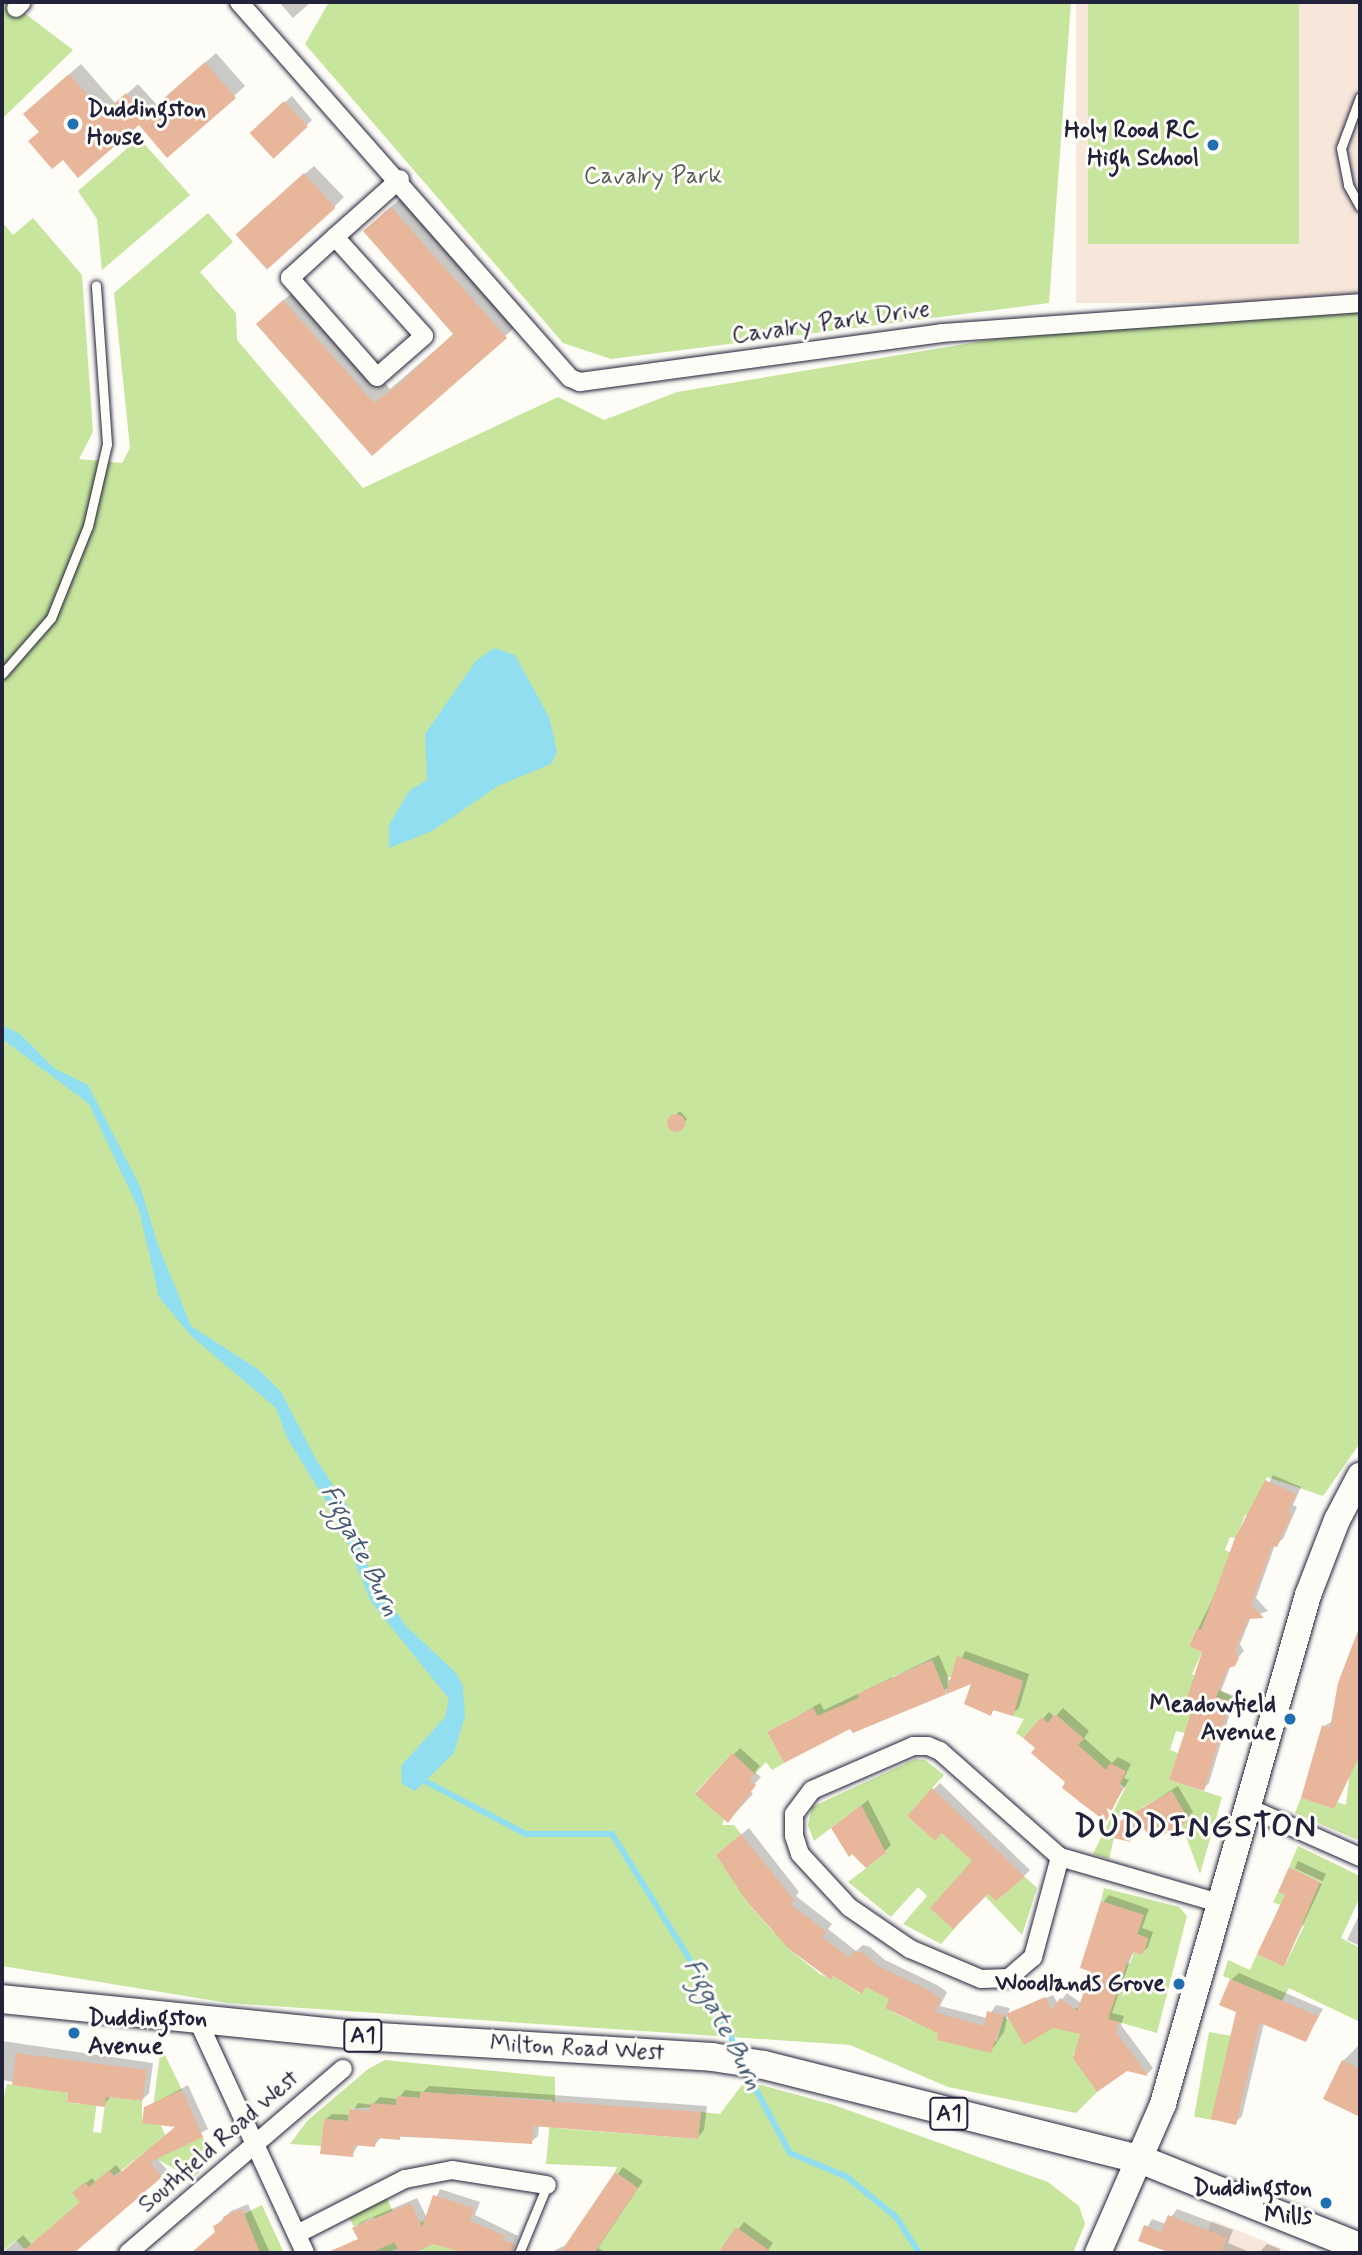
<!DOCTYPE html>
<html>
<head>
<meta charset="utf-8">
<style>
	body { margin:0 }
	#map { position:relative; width:1362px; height:2255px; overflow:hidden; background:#fdfcf7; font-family:Mynerve,sans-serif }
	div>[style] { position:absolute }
	.built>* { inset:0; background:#f7e7db; transform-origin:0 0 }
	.green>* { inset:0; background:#c7e59d; transform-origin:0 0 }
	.water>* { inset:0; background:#91def1 }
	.shadow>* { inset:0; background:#0003; transform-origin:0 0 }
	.stream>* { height:6px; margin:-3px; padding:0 3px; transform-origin:3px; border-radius:3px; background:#91def1 }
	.building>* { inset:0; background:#e8b69a; transform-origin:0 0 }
	.round { border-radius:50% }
	.roads { filter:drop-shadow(0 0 2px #22223b) drop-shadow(0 0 2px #22223b) }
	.lane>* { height:9px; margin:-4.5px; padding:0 4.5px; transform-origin:4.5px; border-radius:4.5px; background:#fdfcf7 }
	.street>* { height:18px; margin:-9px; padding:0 9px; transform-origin:9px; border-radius:9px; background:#fdfcf7 }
	.secondary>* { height:26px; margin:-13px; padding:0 13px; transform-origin:13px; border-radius:13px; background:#fdfcf7 }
	.primary>* { height:28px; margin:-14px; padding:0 14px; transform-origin:14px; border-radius:14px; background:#fdfcf7 }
	.dots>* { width:19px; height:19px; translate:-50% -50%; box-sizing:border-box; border:4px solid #fdfcf7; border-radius:50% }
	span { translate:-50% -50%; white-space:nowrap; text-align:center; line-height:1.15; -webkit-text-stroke:6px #fdfcf7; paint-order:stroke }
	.shield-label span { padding:2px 5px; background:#fdfcf7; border:2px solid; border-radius:5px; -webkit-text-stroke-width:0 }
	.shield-label { font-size:23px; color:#22223b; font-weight:700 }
	.poi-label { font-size:24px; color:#22223b; font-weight:700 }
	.left { translate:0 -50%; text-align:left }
	.right { translate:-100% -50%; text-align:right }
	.park-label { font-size:24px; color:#545c58 }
	.street-label { font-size:24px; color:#22223b }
	.water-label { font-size:26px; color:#435a72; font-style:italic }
	.district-label { font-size:32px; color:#22223b; font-weight:700; letter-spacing:2px }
	.frame { position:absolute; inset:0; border:4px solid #22223b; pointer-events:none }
</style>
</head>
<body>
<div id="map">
	<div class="built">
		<div style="left:1076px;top:2px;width:284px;height:301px"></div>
		<div style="clip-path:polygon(1212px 2220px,1293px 2253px,1199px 2253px)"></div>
	</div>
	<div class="green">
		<div style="clip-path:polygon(2px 2px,10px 2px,73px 50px,2px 119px)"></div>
		<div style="clip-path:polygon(329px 2px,1071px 2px,1049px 303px,611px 359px,563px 343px,305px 44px)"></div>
		<div style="left:1088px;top:2px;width:211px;height:242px"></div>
		<div style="clip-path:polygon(139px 138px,190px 195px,102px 270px,97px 219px,78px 191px)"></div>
		<div style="clip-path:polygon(208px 213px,233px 242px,200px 272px,236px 313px,237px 340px,363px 488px,558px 397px,604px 420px,677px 392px,1037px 332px,1360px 308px,1360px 1443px,1323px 1496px,1267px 1477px,1254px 1506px,1264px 1521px,1245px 1515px,1236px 1538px,1230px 1537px,1225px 1550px,1243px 1558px,1209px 1633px,1197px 1628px,1189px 1645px,1202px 1652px,1192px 1674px,1232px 1697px,1230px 1702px,1200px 1691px,1189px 1694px,1185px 1704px,1193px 1707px,1190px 1734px,1176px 1731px,1170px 1750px,1178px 1753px,1169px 1780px,1222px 1797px,1200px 1874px,1182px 1826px,1188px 1819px,1172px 1791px,1141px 1808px,1145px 1816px,1139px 1820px,1119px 1816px,1109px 1859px,1093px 1854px,1125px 1788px,1078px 1745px,1083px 1738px,1055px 1714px,1048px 1723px,1041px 1717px,1023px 1738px,1016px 1733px,1024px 1719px,1013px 1716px,1023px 1681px,958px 1657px,951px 1677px,947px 1677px,948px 1688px,944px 1690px,932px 1660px,892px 1677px,894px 1683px,858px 1693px,859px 1698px,818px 1717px,813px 1708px,767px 1732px,784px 1763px,772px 1770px,766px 1762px,755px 1774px,732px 1753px,695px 1793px,724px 1819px,722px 1825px,734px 1825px,741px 1834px,716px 1855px,741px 1892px,757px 1889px,745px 1900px,774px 1933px,788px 1933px,806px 1916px,812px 1921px,790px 1950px,820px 1974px,831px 1979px,833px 1976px,861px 1994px,868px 1984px,896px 2003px,892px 2012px,912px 2021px,943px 2015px,937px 2040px,997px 2041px,1004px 2015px,1006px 2019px,1054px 2013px,1055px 2006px,1069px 2017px,1076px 2008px,1099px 2016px,1073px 2055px,1097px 2092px,1076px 2113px,948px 2087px,850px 2045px,228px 2003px,2px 1966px,2px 222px,13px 235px,33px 218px,82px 275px,93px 432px,79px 459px,122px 463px,130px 448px,114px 293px)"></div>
		<div style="clip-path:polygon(1352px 1753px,1360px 1755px,1360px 1841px,1295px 1813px,1301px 1798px,1334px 1809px,1337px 1802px,1346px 1805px)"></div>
		<div style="clip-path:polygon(915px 1759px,925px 1760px,944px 1775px,907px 1816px,935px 1841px,942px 1833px,955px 1845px,961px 1839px,996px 1901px,1025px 1877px,1037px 1888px,1022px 1935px,984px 1895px,941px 1944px,903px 1924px,927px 1896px,918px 1887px,891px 1917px,848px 1882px,886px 1853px,861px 1805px,814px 1841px,808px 1825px,812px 1807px)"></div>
		<div style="clip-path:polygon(1298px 1846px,1360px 1876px,1360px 1897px,1341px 1938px,1360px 1948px,1360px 2022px,1289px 1988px,1282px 2001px,1223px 1976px,1228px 1960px,1250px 1970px,1257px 1954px,1284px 1967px,1304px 1926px,1277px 1913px,1280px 1905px,1273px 1902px,1278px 1892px,1308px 1906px,1320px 1882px,1289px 1867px)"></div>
		<div style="clip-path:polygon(1104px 1888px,1179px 1907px,1187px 1916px,1157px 2033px,1108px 2019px,1116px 1960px,1130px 1964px,1134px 1952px,1143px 1955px,1148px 1939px,1137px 1934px,1143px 1915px,1101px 1901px)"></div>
		<div style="left:1209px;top:2032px;width:22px;height:86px;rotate:10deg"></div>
		<div style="clip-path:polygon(161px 2047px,182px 2090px,165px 2098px,159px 2121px,166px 2137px,157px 2141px,163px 2154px,203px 2137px,213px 2159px,192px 2179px,145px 2152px,69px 2211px,79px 2223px,24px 2249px,16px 2240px,2px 2252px,2px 2104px,7px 2084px,44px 2089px,58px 2075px,56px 2091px,68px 2093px,67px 2102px,80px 2104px,81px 2095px,97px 2101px,93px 2132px,101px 2133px,106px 2097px,142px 2101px,142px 2122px,153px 2108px)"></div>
		<div style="clip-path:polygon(385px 2060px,555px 2077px,555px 2128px,698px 2139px,701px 2112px,720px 2114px,742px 2085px,761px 2085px,834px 2105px,1048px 2182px,1079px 2206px,1085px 2224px,1073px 2253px,765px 2253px,768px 2250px,736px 2228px,718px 2253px,594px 2253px,638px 2188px,615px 2172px,617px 2167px,546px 2164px,552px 2100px,455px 2094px,446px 2119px,448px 2094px,421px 2092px,420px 2098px,397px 2096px,396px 2105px,349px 2109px,348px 2121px,324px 2119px,321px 2146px,290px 2144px,307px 2121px,368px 2069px)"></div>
		<div style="clip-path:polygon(386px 2197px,401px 2228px,424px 2221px,439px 2245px,464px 2253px,414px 2253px,421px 2250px,416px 2241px,387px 2253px,370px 2253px,397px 2241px,380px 2229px,373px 2217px,354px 2227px,349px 2217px)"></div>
		<div style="clip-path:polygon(262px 2205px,284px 2253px,260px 2253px,244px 2214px)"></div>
	</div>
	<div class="water">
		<div style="clip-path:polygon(494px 648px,515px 655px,549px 717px,557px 752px,551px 764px,498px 786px,432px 831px,389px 848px,389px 825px,409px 791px,427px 780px,425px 734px,476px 661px)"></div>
		<div style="clip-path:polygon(2px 1025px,20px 1034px,54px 1068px,88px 1085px,140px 1186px,157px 1242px,191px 1326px,259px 1370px,281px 1392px,317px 1461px,350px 1510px,368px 1566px,383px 1592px,406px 1626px,456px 1673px,463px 1686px,465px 1716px,454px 1753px,415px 1791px,402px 1784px,401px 1766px,445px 1717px,449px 1699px,371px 1602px,338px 1521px,287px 1438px,276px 1408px,190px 1335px,159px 1297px,139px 1210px,89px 1104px,2px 1039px)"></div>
	</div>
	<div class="shadow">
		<div style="clip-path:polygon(279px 2px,311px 2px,293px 18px)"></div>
		<div style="clip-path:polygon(216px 53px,245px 86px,234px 96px,139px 122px,41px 131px,36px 103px,81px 64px,116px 104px,138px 84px,157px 105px)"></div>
		<div style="clip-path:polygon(292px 96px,312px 120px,306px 126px,257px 126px)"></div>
		<div style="clip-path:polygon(314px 166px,344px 197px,334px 207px,248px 223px)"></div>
		<div style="clip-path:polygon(407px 193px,521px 322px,372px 454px,273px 310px,299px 286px,390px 389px,455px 333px,380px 216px)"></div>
		<div style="left:680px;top:1111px;width:11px;height:16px;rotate:49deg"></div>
		<div style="clip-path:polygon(1273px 1475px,1301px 1487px,1293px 1505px,1297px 1507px,1283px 1539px,1275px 1545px,1256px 1598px,1268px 1611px,1251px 1617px,1240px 1644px,1244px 1651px,1231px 1665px,1221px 1691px,1235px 1696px,1209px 1783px,1203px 1789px,1196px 1706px,1204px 1651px,1198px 1629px)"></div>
		<div style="clip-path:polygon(1360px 1631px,1360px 1754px,1334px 1807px,1324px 1726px,1333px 1721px,1339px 1683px)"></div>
		<div style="clip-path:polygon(965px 1651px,1029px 1674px,1019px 1708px,1012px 1714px,995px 1709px,990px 1714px,973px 1681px,853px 1731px,851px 1726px,769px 1733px,820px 1703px,824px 1710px,939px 1655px,951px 1684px)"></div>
		<div style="clip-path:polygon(1063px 1708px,1089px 1731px,1084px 1738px,1112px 1763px,1118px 1757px,1131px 1764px,1124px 1778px,1129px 1780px,1105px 1819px,1078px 1801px,1081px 1796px,1026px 1738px,1049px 1712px,1055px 1717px)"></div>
		<div style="clip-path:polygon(740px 1748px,760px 1766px,755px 1772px,761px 1777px,749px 1790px,753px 1794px,728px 1821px,698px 1793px)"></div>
		<div style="clip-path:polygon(940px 1783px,1030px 1870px,1024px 1876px,975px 1861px,933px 1790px)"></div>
		<div style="clip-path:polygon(1178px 1786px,1193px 1812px,1187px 1818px,1139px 1817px,1129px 1840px,1119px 1823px)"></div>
		<div style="clip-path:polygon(868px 1800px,891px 1845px,885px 1851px,840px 1822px)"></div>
		<div style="clip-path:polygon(749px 1828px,799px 1892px,796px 1896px,832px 1924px,828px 1929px,856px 1951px,863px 1945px,870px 1947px,885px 1960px,937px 1985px,947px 1992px,940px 2006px,987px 2018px,996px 2005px,1010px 2008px,1008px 2014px,1053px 1995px,1058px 2004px,1067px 1993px,1082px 2004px,1093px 1971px,1082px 1967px,1103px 1902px,1109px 1895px,1149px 1909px,1142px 1928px,1153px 1932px,1148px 1947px,1142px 1953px,1133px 1952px,1112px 2013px,1124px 2016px,1121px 2025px,1153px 2068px,1147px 2074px,1126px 2069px,1082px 2033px,1008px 2014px,1004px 2032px,991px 2051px,940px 2032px,868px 1985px,862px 1992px,725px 1848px)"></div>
		<div style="left:1298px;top:1861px;width:31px;height:8px;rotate:25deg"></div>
		<div style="clip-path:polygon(1291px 1870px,1322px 1884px,1284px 1965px)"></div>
		<div style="clip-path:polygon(1360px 1913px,1360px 1946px,1347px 1940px)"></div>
		<div style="clip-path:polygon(1239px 1973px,1323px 2009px,1306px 2040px,1264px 2023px,1242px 2116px,1235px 2123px,1238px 2011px,1231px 1980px)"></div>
		<div style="clip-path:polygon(2px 2041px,153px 2063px,149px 2093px,142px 2100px,111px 2096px,104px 2105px,69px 2091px,2px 2080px)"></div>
		<div style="clip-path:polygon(1360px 2044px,1360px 2115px,1326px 2099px,1343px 2061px)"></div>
		<div style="clip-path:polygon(188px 2085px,208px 2129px,156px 2157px,167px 2170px,161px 2176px,70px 2253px,2px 2253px,23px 2235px,32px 2245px,82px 2201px,81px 2187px,92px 2178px,96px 2183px,116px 2165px,122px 2172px,178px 2126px,146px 2108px)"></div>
		<div style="clip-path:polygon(429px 2086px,707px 2106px,704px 2130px,698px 2137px,539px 2125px,538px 2136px,531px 2142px,382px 2136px,375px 2145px,359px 2144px,352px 2155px,325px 2120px,332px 2114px,350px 2115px,358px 2103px,372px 2105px,380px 2097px,398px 2099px,405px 2090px,423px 2092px)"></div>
		<div style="clip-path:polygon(623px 2167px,643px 2181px,598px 2248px,606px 2253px,549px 2253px,568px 2244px)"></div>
		<div style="clip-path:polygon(440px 2189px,480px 2202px,475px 2215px,518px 2236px,512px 2253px,465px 2253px,433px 2242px,410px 2253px,353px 2253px,360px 2239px,354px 2228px,361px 2222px,417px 2198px,427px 2218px)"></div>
		<div style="clip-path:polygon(248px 2204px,270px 2253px,192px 2253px,217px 2232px,215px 2226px,231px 2211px)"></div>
		<div style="clip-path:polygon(1177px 2209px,1233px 2230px,1228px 2243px,1252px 2253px,1175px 2253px,1140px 2240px,1152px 2219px,1166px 2224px)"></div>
		<div style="clip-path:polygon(744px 2222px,773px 2243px,766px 2253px,720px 2253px)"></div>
		<div style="clip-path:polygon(1267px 2244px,1280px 2249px,1279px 2253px,1259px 2253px)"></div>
	</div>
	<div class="stream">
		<div style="left:419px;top:1778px;width:121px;rotate:27.6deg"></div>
		<div style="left:526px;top:1834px;width:86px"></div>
		<div style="left:612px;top:1834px;width:190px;rotate:58.2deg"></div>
		<div style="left:712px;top:1995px;width:61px;rotate:65.9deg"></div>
		<div style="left:746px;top:2071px;width:93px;rotate:61.8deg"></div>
		<div style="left:790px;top:2153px;width:62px;rotate:22.8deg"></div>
		<div style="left:847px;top:2177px;width:63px;rotate:39.2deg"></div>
		<div style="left:896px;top:2217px;width:43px;rotate:57.4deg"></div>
	</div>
	<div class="building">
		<div style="clip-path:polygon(205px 62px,236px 98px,167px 158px,139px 125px,78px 178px,63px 160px,52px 169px,28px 141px,39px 132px,23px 114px,69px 74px,104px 113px,126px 93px,145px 115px)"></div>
		<div style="left:284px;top:101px;width:35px;height:47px;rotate:47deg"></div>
		<div style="left:304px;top:173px;width:47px;height:92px;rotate:48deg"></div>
		<div style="clip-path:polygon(391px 207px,507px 338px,372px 456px,256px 324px,283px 300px,374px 403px,399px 384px,453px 334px,363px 231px)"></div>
		<div class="round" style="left:667px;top:1114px;width:18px;height:18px"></div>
		<div style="clip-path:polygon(1265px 1480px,1296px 1494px,1288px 1512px,1292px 1514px,1277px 1547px,1272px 1546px,1251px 1605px,1264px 1618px,1248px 1619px,1235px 1651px,1239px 1658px,1235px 1666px,1228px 1668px,1216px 1697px,1230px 1702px,1204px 1791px,1169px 1780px,1193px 1707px,1185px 1704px,1202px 1652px,1189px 1646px,1197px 1628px,1201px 1630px,1235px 1538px)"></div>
		<div style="clip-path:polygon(1359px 1628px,1360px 1755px,1334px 1809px,1301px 1798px,1322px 1725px,1330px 1728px,1338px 1683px)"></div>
		<div style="clip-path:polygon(957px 1656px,1023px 1681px,1013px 1716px,993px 1710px,991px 1716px,964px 1704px,971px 1684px,853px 1733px,850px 1729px,784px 1763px,767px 1732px,813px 1708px,817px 1716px,859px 1698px,857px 1694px,932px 1660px,946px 1694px)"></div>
		<div style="clip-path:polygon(1055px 1714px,1084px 1739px,1078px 1745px,1106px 1770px,1110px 1763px,1126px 1771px,1119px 1786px,1123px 1788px,1106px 1822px,1062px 1788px,1065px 1782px,1031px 1753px,1035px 1748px,1023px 1738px,1041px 1717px,1048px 1723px)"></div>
		<div style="clip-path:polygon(732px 1753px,755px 1774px,749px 1779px,756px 1785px,728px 1823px,695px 1794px)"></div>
		<div style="clip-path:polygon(932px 1788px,1025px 1877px,996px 1901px,988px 1894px,953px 1929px,930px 1908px,972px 1861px,942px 1833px,935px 1841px,907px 1816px)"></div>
		<div style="clip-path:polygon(1172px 1791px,1188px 1820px,1182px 1826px,1151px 1840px,1136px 1815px,1130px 1842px,1114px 1838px,1118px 1822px)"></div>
		<div style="clip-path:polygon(861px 1805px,886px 1853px,866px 1868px,852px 1854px,849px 1857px,831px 1828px)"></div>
		<div style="clip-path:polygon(741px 1834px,794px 1900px,790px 1904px,826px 1932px,822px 1937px,850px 1958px,854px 1951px,863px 1953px,878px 1966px,930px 1991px,941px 1999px,935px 2012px,984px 2026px,987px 2011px,1004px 2015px,991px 2053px,937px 2040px,938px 2033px,885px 2008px,889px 2000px,893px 2001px,866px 1987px,862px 1994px,833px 1976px,831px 1980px,789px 1949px,747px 1902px,716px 1855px)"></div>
		<div style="clip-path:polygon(1289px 1867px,1320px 1882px,1284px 1967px,1257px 1954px,1285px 1895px,1278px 1892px)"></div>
		<div style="clip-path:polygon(1101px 1901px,1144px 1915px,1137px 1934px,1148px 1938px,1143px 1955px,1134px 1952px,1128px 1960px,1108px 2019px,1119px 2022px,1116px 2032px,1148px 2076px,1127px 2071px,1097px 2092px,1073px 2058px,1080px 2034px,1053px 2028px,1024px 2045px,1006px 2014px,1045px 1997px,1052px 2010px,1060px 1998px,1077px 2011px,1091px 1972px,1080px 1968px)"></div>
		<div style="clip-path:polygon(1230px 1979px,1318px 2016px,1306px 2042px,1260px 2023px,1236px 2125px,1211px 2119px,1236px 2012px,1219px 2005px)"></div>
		<div style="clip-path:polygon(16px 2053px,147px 2070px,142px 2101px,106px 2097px,105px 2107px,67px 2102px,68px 2093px,12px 2085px)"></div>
		<div style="clip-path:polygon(1342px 2060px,1360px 2069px,1360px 2117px,1323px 2099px)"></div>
		<div style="clip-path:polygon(182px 2090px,203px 2137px,150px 2162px,162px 2177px,74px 2253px,21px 2253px,80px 2202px,72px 2193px,85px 2182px,89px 2187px,109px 2170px,115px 2177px,175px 2127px,142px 2123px,144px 2107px)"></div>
		<div style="clip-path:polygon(420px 2092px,701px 2112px,698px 2139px,533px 2126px,532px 2144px,400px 2136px,400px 2140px,376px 2138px,375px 2147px,354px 2145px,353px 2157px,320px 2154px,324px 2119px,348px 2121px,349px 2109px,370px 2111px,371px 2103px,396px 2105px,397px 2096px,420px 2098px)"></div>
		<div style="clip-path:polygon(615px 2172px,638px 2188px,604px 2238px,594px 2253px,560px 2253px)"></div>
		<div style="clip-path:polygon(433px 2195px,474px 2208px,470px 2221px,505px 2236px,503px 2240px,515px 2244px,512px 2253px,464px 2253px,433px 2244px,414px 2253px,400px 2253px,394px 2242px,370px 2253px,326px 2253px,358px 2239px,352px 2228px,411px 2203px,422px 2227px)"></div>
		<div style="clip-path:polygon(242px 2209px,260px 2253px,191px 2253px,215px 2232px,213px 2226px,224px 2221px,223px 2217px)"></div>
		<div style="clip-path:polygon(1168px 2215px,1227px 2238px,1221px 2253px,1171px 2253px,1138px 2241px,1144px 2225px,1161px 2232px)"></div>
		<div style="clip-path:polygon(736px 2227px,773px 2253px,718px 2253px)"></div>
	</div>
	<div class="roads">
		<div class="lane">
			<div style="left:1360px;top:97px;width:54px;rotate:110.4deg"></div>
			<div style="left:1341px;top:148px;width:38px;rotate:79deg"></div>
			<div style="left:1348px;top:185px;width:25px;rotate:61deg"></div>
			<div style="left:2px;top:674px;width:74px;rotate:-48.8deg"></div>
			<div style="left:51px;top:618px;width:99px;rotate:-68.1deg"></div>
			<div style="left:88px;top:526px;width:84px;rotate:-77deg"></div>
			<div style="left:107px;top:444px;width:159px;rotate:-94deg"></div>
			<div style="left:519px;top:2253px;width:74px;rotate:-67.6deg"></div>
		</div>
		<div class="street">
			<div style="left:239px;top:2px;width:501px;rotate:48.64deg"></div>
			<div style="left:570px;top:378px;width:11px;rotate:22deg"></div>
			<div style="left:580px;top:382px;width:365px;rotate:-7.7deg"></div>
			<div style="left:942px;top:333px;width:419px;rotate:-4.1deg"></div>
			<div style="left:16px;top:8px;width:8px;rotate:-45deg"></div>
			<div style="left:335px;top:237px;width:133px;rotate:48deg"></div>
			<div style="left:424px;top:336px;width:62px;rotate:138.9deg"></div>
			<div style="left:377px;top:377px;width:132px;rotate:-131.3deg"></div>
			<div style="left:290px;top:278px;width:61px;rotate:-42.3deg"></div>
			<div style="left:335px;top:237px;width:87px;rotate:-41.7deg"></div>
			<div style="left:1247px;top:1807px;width:124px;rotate:23.9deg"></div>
			<div style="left:1060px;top:1857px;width:104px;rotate:105.1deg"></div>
			<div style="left:1033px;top:1957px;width:32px;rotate:139deg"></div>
			<div style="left:1009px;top:1978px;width:28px;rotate:178deg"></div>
			<div style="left:981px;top:1979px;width:77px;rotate:-157.1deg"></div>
			<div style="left:910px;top:1949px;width:74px;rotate:-145.5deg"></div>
			<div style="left:849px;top:1907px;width:72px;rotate:-132.8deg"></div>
			<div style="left:800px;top:1854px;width:19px;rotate:-108deg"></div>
			<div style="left:794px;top:1836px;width:22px;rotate:-90deg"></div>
			<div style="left:794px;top:1814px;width:30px;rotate:-53deg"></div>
			<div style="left:812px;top:1790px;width:110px;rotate:-23.5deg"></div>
			<div style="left:913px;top:1746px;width:15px"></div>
			<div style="left:928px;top:1746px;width:13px;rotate:23deg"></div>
			<div style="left:940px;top:1751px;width:160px;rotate:41.5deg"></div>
			<div style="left:1060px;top:1857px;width:166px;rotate:16.1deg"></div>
			<div style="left:198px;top:2021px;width:255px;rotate:65.2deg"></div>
			<div style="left:297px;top:2234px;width:121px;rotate:-27deg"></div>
			<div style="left:405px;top:2179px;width:48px;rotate:-10.8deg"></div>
			<div style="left:452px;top:2170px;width:96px;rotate:9deg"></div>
			<div style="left:128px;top:2253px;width:283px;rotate:-40.6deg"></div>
		</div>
		<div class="secondary">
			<div style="left:1098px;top:2253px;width:163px;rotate:-66.4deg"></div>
			<div style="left:1163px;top:2104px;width:529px;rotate:-74.1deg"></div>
			<div style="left:1308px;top:1595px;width:80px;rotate:-68.9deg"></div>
			<div style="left:1337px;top:1520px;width:50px;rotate:-62.4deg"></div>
		</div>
		<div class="primary">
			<div style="left:2px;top:1999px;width:378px;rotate:5.8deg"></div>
			<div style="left:378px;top:2037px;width:335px;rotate:3.4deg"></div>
			<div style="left:712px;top:2057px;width:53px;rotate:8.7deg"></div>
			<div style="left:764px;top:2065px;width:390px;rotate:14.1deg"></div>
			<div style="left:1142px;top:2160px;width:235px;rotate:21.8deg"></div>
		</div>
	</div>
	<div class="dots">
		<div style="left:73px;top:124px;background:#1f6fb2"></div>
		<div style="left:1213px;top:145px;background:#1f6fb2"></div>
		<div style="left:1290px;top:1719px;background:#1f6fb2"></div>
		<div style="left:1179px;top:1984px;background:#1f6fb2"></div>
		<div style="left:74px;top:2033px;background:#1f6fb2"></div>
		<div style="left:1326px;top:2203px;background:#1f6fb2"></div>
	</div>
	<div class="shield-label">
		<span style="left:363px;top:2036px">A1</span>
		<span style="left:949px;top:2114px">A1</span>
	</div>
	<div class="poi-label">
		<span class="left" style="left:87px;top:124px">Duddingston<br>House</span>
		<span class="right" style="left:1199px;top:145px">Holy Rood RC<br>High School</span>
		<span class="right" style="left:1276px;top:1719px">Meadowfield<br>Avenue</span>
		<span class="right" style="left:1165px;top:1984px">Woodlands Grove</span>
		<span class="left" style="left:88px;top:2033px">Duddingston<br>Avenue</span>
		<span class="right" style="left:1312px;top:2203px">Duddingston<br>Mills</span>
	</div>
	<div class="park-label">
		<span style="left:653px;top:177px">Cavalry Park</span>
	</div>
	<div class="street-label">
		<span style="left:831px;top:323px;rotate:-8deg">Cavalry Park Drive</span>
		<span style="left:577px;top:2049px;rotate:3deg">Milton Road West</span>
		<span style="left:219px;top:2142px;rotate:-41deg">Southfield Road West</span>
	</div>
	<div class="water-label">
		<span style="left:359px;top:1551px;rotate:63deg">Figgate Burn</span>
		<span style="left:722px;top:2025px;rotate:63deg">Figgate Burn</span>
	</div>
	<div class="district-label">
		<span style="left:1196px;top:1827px">DUDDINGSTON</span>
	</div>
	<div class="frame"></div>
</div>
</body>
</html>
